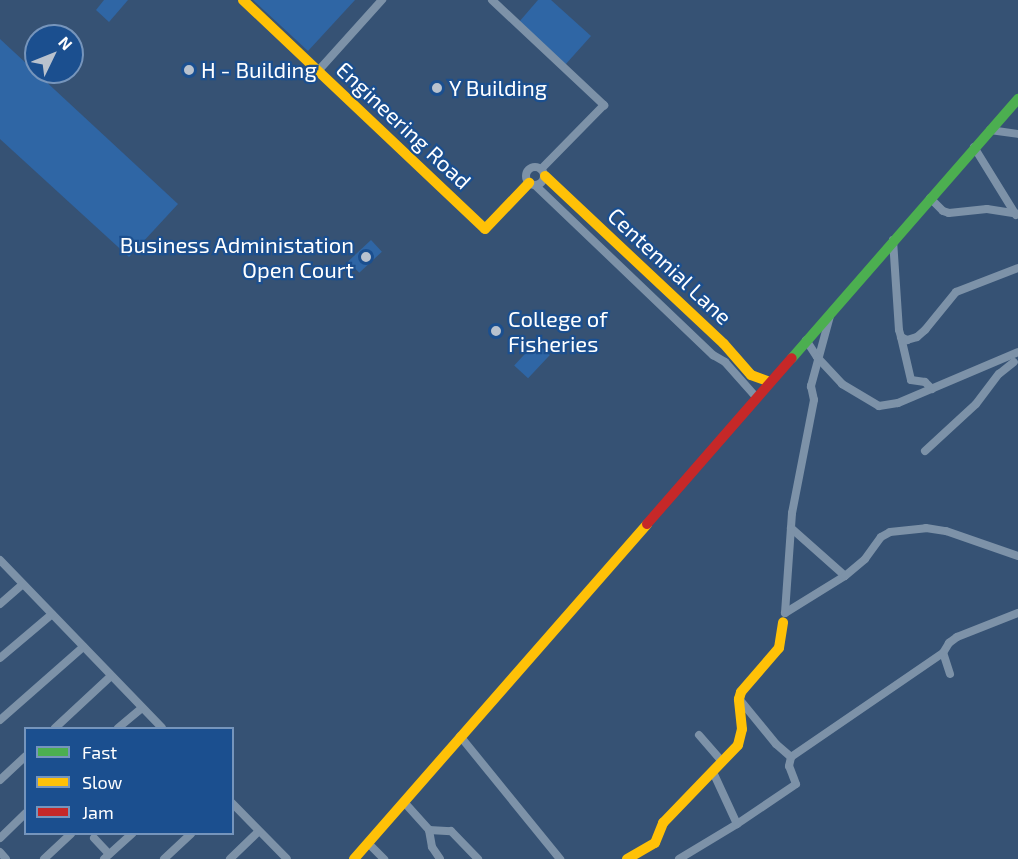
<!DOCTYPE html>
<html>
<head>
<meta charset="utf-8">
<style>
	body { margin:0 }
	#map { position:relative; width:1018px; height:859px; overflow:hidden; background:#365274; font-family:"Exo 2",sans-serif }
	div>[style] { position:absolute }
	.green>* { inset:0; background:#2f66a5; transform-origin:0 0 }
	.street>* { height:8px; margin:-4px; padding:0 4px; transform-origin:4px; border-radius:4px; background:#7d92a8 }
	.street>.ring { margin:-4px; padding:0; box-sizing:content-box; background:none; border:8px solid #7d92a8; border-radius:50% }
	.fast>* { height:10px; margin:-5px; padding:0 5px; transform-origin:5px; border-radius:5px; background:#4caf50 }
	.slow>* { height:10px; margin:-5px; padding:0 5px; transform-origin:5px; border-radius:5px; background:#ffc107 }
	.jam>* { height:10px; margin:-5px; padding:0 5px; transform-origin:5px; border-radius:5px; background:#c62828 }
	.dots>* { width:16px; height:16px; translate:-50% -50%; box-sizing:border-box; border:3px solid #1b4f8f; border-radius:50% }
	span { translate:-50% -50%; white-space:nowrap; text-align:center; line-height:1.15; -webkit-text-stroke:4.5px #1b4f8f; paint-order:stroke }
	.poi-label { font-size:22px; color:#fff }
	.left { translate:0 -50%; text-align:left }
	.right { translate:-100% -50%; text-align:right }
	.street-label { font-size:22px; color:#fff }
	.legend { position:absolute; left:24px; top:727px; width:210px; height:108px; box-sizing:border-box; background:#1b4f8f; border:2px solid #7695bc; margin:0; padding:8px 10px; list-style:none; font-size:18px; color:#fff }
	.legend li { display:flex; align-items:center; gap:12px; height:30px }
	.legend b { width:30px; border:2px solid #7695bc }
	.north { position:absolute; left:24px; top:24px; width:60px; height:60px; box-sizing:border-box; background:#1b4f8f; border:2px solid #7695bc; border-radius:50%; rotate:47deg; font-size:16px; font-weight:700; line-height:24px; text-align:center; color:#fff }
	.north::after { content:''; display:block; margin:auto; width:21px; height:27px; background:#b9c2ce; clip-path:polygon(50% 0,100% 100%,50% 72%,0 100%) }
</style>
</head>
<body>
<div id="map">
	<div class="green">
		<div style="clip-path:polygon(104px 0,128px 0,109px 22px,96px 10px)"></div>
		<div style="clip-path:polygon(253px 0,355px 0,308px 51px)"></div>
		<div style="clip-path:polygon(538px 0,551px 0,591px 36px,565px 65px,519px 22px)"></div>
		<div style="clip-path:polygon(0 39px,178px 204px,129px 257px,0 139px)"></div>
		<div style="left:371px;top:240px;width:16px;height:31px;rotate:47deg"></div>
		<div style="left:536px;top:342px;width:19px;height:32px;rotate:43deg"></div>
	</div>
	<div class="street">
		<div style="left:492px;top:0;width:154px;rotate:43.2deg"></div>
		<div style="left:604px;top:105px;width:90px;rotate:134.5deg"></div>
		<div style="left:318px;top:71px;width:96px;rotate:-48deg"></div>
		<div style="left:990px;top:130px;width:28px;rotate:8deg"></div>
		<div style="left:974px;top:147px;width:80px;rotate:58.3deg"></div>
		<div class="ring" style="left:526px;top:167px;width:10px;height:10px"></div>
		<div style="left:536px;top:186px;width:245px;rotate:43.7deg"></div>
		<div style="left:713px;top:355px;width:14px;rotate:30deg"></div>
		<div style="left:725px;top:362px;width:47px;rotate:48.5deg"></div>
		<div style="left:930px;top:198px;width:18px;rotate:45deg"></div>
		<div style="left:943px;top:211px;width:6px;rotate:18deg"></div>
		<div style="left:949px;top:213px;width:38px;rotate:-6deg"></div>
		<div style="left:987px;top:209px;width:31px;rotate:9deg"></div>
		<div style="left:893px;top:240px;width:90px;rotate:86.2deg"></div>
		<div style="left:899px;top:330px;width:7px;rotate:74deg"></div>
		<div style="left:901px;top:337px;width:7px;rotate:27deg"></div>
		<div style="left:907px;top:340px;width:10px;rotate:-17deg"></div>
		<div style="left:917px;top:337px;width:11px;rotate:-41deg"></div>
		<div style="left:925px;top:330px;width:49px;rotate:-50.8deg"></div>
		<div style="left:956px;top:292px;width:66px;rotate:-21.2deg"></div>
		<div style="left:830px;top:316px;width:73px;rotate:105.2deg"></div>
		<div style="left:811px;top:386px;width:14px;rotate:78deg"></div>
		<div style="left:814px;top:400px;width:115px;rotate:101deg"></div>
		<div style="left:792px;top:513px;width:15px;rotate:94deg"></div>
		<div style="left:791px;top:528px;width:72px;rotate:41.6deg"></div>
		<div style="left:901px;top:337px;width:44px;rotate:76.9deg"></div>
		<div style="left:911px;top:380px;width:14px;rotate:8deg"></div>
		<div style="left:925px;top:382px;width:10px;rotate:45deg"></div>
		<div style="left:806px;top:340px;width:20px;rotate:57deg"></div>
		<div style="left:817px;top:357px;width:37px;rotate:47deg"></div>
		<div style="left:842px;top:384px;width:43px;rotate:30.7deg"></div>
		<div style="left:879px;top:406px;width:19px;rotate:-9deg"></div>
		<div style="left:898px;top:403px;width:130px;rotate:-23deg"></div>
		<div style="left:925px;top:451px;width:69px;rotate:-42.7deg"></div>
		<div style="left:976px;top:404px;width:38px;rotate:-53deg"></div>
		<div style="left:999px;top:374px;width:19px;rotate:-39deg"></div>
		<div style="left:0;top:560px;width:233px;rotate:46deg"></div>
		<div style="left:0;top:604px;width:30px;rotate:-41deg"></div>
		<div style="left:785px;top:613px;width:70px;rotate:-31.7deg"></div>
		<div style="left:845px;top:576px;width:26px;rotate:-40deg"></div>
		<div style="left:865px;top:559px;width:27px;rotate:-54deg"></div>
		<div style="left:881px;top:537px;width:10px;rotate:-29deg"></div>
		<div style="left:890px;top:532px;width:36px;rotate:-6deg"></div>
		<div style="left:926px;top:528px;width:20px;rotate:9deg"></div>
		<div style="left:946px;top:531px;width:76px;rotate:19.1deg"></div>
		<div style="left:785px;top:613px;width:85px;rotate:-86deg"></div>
		<div style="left:0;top:658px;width:68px;rotate:-40.2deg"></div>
		<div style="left:950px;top:674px;width:22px;rotate:-108deg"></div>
		<div style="left:943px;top:653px;width:12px;rotate:-59deg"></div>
		<div style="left:949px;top:643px;width:10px;rotate:-37deg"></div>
		<div style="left:957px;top:637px;width:66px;rotate:-21.5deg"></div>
		<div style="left:740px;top:700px;width:57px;rotate:50.7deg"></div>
		<div style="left:776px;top:744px;width:20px;rotate:41deg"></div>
		<div style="left:0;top:720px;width:111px;rotate:-41.3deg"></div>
		<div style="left:55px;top:728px;width:76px;rotate:-42.9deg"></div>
		<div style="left:118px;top:728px;width:31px;rotate:-40deg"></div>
		<div style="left:699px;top:735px;width:35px;rotate:49deg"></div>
		<div style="left:460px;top:736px;width:159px;rotate:50.9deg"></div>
		<div style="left:0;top:780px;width:35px;rotate:-43deg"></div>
		<div style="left:404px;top:802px;width:38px;rotate:48deg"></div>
		<div style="left:429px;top:830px;width:22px;rotate:3deg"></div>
		<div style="left:451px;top:831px;width:39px;rotate:46deg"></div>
		<div style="left:232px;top:803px;width:78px;rotate:45.5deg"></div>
		<div style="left:737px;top:824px;width:71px;rotate:-34.1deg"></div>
		<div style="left:796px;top:784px;width:19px;rotate:-111deg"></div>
		<div style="left:789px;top:766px;width:9px;rotate:-77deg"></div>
		<div style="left:791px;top:757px;width:184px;rotate:-34.4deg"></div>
		<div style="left:429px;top:830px;width:17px;rotate:80deg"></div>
		<div style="left:432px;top:847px;width:14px;rotate:56deg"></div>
		<div style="left:0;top:838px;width:36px;rotate:-44deg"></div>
		<div style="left:94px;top:838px;width:22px;rotate:47deg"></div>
		<div style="left:368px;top:843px;width:23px;rotate:45deg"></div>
		<div style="left:0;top:852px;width:9px;rotate:49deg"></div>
		<div style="left:44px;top:859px;width:37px;rotate:-43deg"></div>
		<div style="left:104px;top:859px;width:38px;rotate:-42deg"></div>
		<div style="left:164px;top:859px;width:37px;rotate:-43deg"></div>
		<div style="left:230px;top:859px;width:40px;rotate:-44deg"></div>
		<div style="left:679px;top:859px;width:68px;rotate:-31.1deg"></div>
		<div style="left:737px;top:824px;width:57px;rotate:-114.8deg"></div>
	</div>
	<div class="fast">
		<div style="left:792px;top:358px;width:344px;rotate:-48.9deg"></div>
	</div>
	<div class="slow">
		<div style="left:243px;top:0;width:333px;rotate:43.4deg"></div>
		<div style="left:485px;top:229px;width:64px;rotate:-46.3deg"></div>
		<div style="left:545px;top:176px;width:245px;rotate:43.2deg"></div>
		<div style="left:724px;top:344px;width:41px;rotate:48.9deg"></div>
		<div style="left:751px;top:375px;width:20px;rotate:20deg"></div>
		<div style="left:354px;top:859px;width:445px;rotate:-48.8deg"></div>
		<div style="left:627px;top:859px;width:32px;rotate:-30deg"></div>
		<div style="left:655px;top:843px;width:22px;rotate:-68deg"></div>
		<div style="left:663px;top:823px;width:108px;rotate:-46.1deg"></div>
		<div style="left:738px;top:745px;width:16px;rotate:-76deg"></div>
		<div style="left:742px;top:729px;width:30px;rotate:-96deg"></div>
		<div style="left:739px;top:699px;width:7px;rotate:-74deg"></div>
		<div style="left:741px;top:692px;width:58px;rotate:-49.2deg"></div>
		<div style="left:779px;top:648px;width:26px;rotate:-81deg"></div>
	</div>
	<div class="jam">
		<div style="left:647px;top:524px;width:220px;rotate:-48.9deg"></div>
	</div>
	<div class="dots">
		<div style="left:189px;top:70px;background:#b9c2ce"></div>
		<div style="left:437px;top:88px;background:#b9c2ce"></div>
		<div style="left:366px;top:257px;background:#b9c2ce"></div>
		<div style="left:496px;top:331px;background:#b9c2ce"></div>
	</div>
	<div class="poi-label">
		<span class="left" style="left:201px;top:70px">H - Building</span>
		<span class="left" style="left:449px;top:88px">Y Building</span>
		<span class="right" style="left:354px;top:257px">Business Administation<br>Open Court</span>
		<span class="left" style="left:508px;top:331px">College of<br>Fisheries</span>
	</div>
	<div class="street-label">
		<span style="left:404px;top:125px;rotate:43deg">Engineering Road</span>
		<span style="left:670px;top:266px;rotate:43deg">Centennial Lane</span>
	</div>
	<ul class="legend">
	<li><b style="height:8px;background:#4caf50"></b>Fast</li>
	<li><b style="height:8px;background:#ffc107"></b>Slow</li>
	<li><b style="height:8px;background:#c62828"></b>Jam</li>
	</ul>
	<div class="north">N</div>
</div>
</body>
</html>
